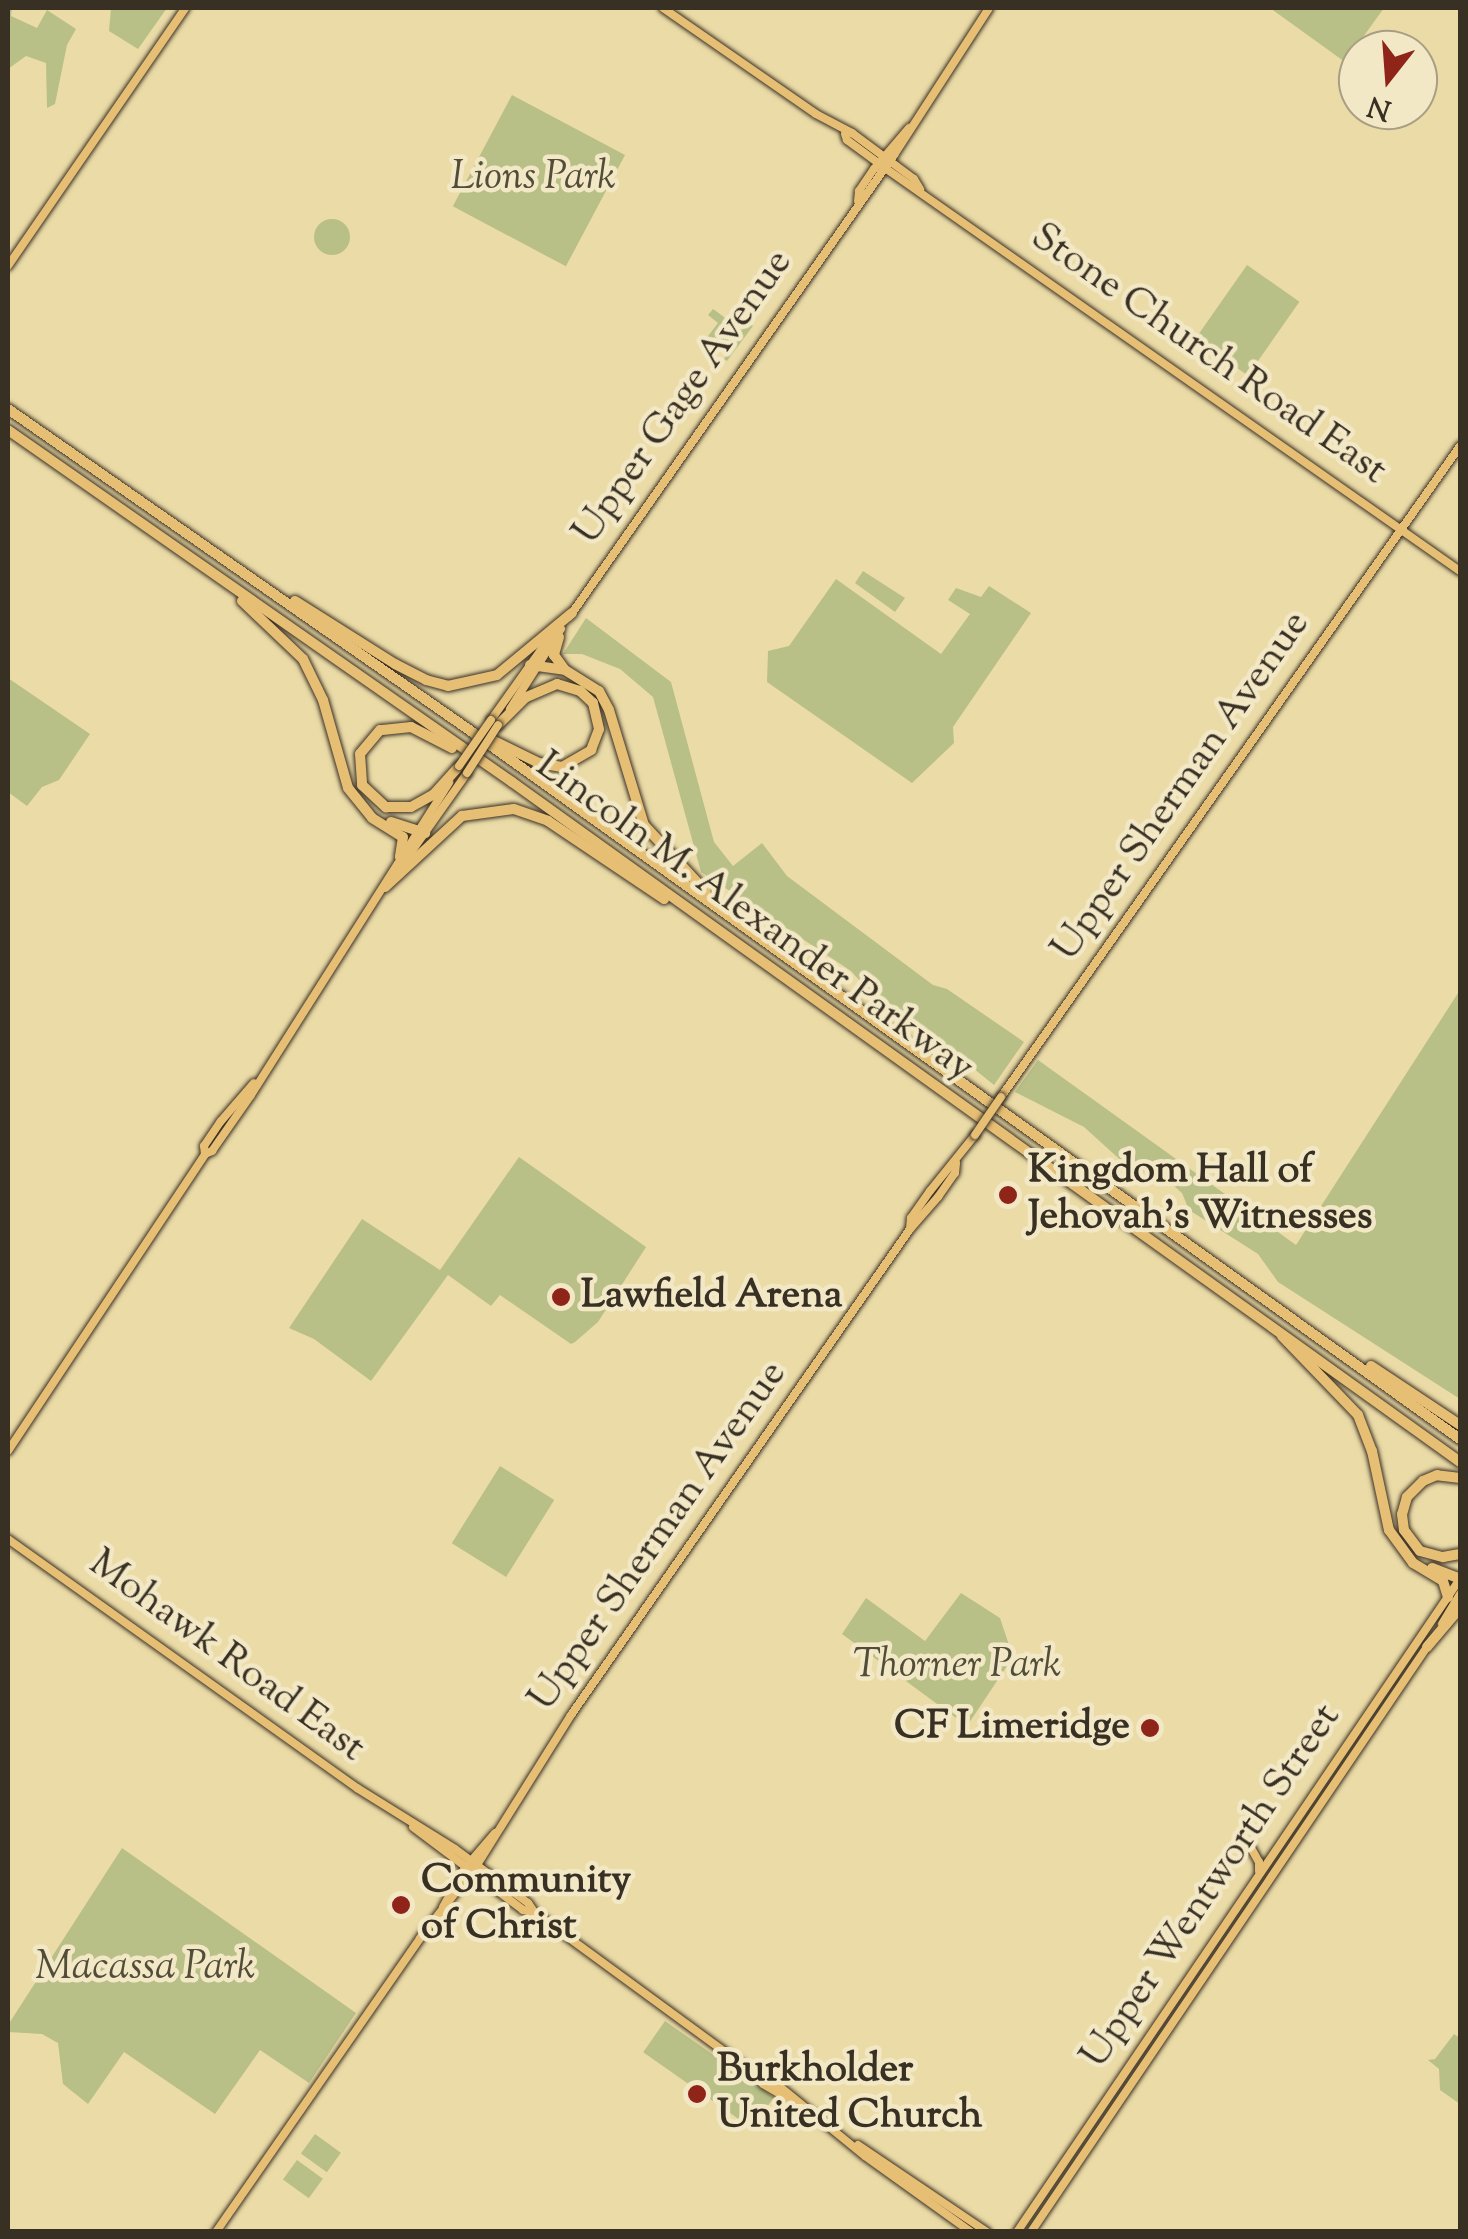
<!DOCTYPE html>
<html>
<head>
<meta charset="utf-8">
<style>
	body { margin:0 }
	#map { position:relative; width:1468px; height:2239px; overflow:hidden; background:#ebdba7; font-family:"Sorts Mill Goudy",serif }
	div>[style] { position:absolute }
	.green>* { inset:0; background:#b8c087; transform-origin:0 0 }
	.round { border-radius:50% }
	.roads { filter:drop-shadow(0 0 2px #393024) drop-shadow(0 0 2px #393024) }
	.major>* { height:8px; margin:-4px; padding:0 4px; transform-origin:4px; border-radius:4px; background:#e6be74 }
	.highway>* { height:10px; margin:-5px; padding:0 5px; transform-origin:5px; border-radius:5px; background:#e6be74 }
	.bridges { filter:drop-shadow(0 0 2px #393024) drop-shadow(0 0 2px #393024) }
	.major-bridge>* { height:8px; margin:-4px; padding:0 4px; transform-origin:4px; border-radius:4px; background:#e6be74 }
	.dots>* { width:28px; height:28px; translate:-50% -50%; box-sizing:border-box; border:5px solid #f2e8c6; border-radius:50% }
	span { translate:-50% -50%; white-space:nowrap; text-align:center; line-height:1.15; -webkit-text-stroke:9px #f2e8c6; paint-order:stroke }
	.park-label { font-size:40px; color:#524d38; font-style:italic }
	.street-label { font-size:40px; color:#393024 }
	.poi-label { font-size:40px; color:#393024; font-weight:700 }
	.left { translate:0 -50%; text-align:left }
	.right { translate:-100% -50%; text-align:right }
	.frame { position:absolute; inset:0; border:10px solid #393024; pointer-events:none }
	.north { position:absolute; left:1338px; top:30px; width:100px; height:100px; box-sizing:border-box; background:#f2e8c6; border:2px solid #a89e85; border-radius:50%; rotate:197deg; font-size:28px; font-weight:700; line-height:40px; text-align:center; color:#393024 }
	.north::after { content:''; display:block; margin:auto; width:35px; height:45px; background:#8f2418; clip-path:polygon(50% 0,100% 100%,50% 72%,0 100%) }
</style>
</head>
<body>
<div id="map">
	<div class="green">
		<div style="clip-path:polygon(8px 8px,12px 8px,11px 16px,37px 28px,47px 10px,76px 29px,67px 45px,55px 104px,47px 108px,46px 63px,26px 56px,8px 69px)"></div>
		<div style="clip-path:polygon(111px 8px,167px 8px,138px 49px,109px 31px)"></div>
		<div style="clip-path:polygon(1270px 8px,1384px 8px,1345px 62px)"></div>
		<div style="left:512px;top:95px;width:128px;height:126px;rotate:28deg"></div>
		<div class="round" style="left:314px;top:219px;width:36px;height:36px"></div>
		<div style="left:1247px;top:265px;width:64px;height:90px;rotate:35deg"></div>
		<div style="clip-path:polygon(713px 309px,742px 330px,748px 322px,753px 326px,727px 361px,724px 359px,730px 350px,714px 337px,706px 347px,702px 344px,718px 323px,708px 315px)"></div>
		<div style="clip-path:polygon(863px 571px,905px 598px,895px 612px,855px 583px)"></div>
		<div style="clip-path:polygon(836px 579px,941px 654px,970px 614px,948px 600px,956px 588px,981px 597px,989px 586px,1031px 613px,953px 727px,954px 743px,912px 783px,767px 682px,768px 651px,789px 646px)"></div>
		<div style="clip-path:polygon(586px 618px,671px 682px,714px 842px,733px 866px,762px 843px,787px 876px,933px 985px,947px 989px,1024px 1042px,994px 1085px,910px 1017px,869px 991px,851px 971px,701px 872px,653px 697px,620px 669px,582px 654px,563px 654px)"></div>
		<div style="clip-path:polygon(8px 678px,90px 734px,59px 780px,42px 787px,27px 806px,8px 792px)"></div>
		<div style="clip-path:polygon(1460px 990px,1460px 1399px,1278px 1282px,1258px 1254px,1189px 1210px,1182px 1193px,1167px 1180px,1126px 1165px,1084px 1127px,1015px 1092px,1038px 1060px,1296px 1245px)"></div>
		<div style="clip-path:polygon(519px 1157px,646px 1247px,598px 1322px,575px 1342px,571px 1344px,500px 1295px,491px 1306px,448px 1275px,371px 1381px,314px 1339px,289px 1328px,362px 1219px,440px 1270px)"></div>
		<div style="left:500px;top:1466px;width:64px;height:91px;rotate:32deg"></div>
		<div style="clip-path:polygon(961px 1593px,1000px 1618px,1013px 1657px,967px 1726px,842px 1634px,866px 1598px,925px 1641px)"></div>
		<div style="clip-path:polygon(122px 1848px,356px 2013px,309px 2083px,260px 2050px,215px 2114px,124px 2052px,88px 2104px,63px 2084px,58px 2043px,42px 2034px,8px 2032px,8px 2025px)"></div>
		<div style="left:665px;top:2021px;width:133px;height:38px;rotate:35deg"></div>
		<div style="clip-path:polygon(1454px 2034px,1460px 2038px,1460px 2104px,1440px 2090px,1439px 2069px,1428px 2060px,1435px 2059px)"></div>
		<div style="left:315px;top:2134px;width:32px;height:24px;rotate:36deg"></div>
		<div style="left:297px;top:2160px;width:32px;height:24px;rotate:36deg"></div>
	</div>
	<div class="roads">
		<div class="major">
			<div style="left:663px;top:8px;width:186px;rotate:34.7deg"></div>
			<div style="left:816px;top:114px;width:41px;rotate:27.8deg"></div>
			<div style="left:852px;top:133px;width:77px;rotate:36.6deg"></div>
			<div style="left:914px;top:179px;width:12px;rotate:59deg"></div>
			<div style="left:845px;top:134px;width:6px;rotate:72deg"></div>
			<div style="left:847px;top:140px;width:47px;rotate:36.4deg"></div>
			<div style="left:885px;top:168px;width:702px;rotate:35.03deg"></div>
			<div style="left:858px;top:201px;width:10px;rotate:-84deg"></div>
			<div style="left:859px;top:191px;width:27px;rotate:-56deg"></div>
			<div style="left:874px;top:169px;width:54px;rotate:-49.5deg"></div>
			<div style="left:8px;top:266px;width:313px;rotate:-55.5deg"></div>
			<div style="left:570px;top:616px;width:563px;rotate:-54.9deg"></div>
			<div style="left:894px;top:155px;width:175px;rotate:-57.1deg"></div>
			<div style="left:510px;top:709px;width:95px;rotate:-57.5deg"></div>
			<div style="left:491px;top:720px;width:107px;rotate:-54.5deg"></div>
			<div style="left:400px;top:868px;width:116px;rotate:-54.8deg"></div>
			<div style="left:1001px;top:1097px;width:797px;rotate:-54.81deg"></div>
			<div style="left:205px;top:1154px;width:8px;rotate:-23deg"></div>
			<div style="left:212px;top:1151px;width:68px;rotate:-55.1deg"></div>
			<div style="left:251px;top:1095px;width:370px;rotate:-57.6deg"></div>
			<div style="left:910px;top:1229px;width:11px;rotate:-85deg"></div>
			<div style="left:911px;top:1218px;width:33px;rotate:-55deg"></div>
			<div style="left:930px;top:1191px;width:72px;rotate:-51.2deg"></div>
			<div style="left:8px;top:1451px;width:356px;rotate:-56.4deg"></div>
			<div style="left:205px;top:1154px;width:8px;rotate:-97deg"></div>
			<div style="left:204px;top:1146px;width:30px;rotate:-56deg"></div>
			<div style="left:221px;top:1121px;width:50px;rotate:-49deg"></div>
			<div style="left:8px;top:1539px;width:429px;rotate:35.5deg"></div>
			<div style="left:357px;top:1788px;width:115px;rotate:31.9deg"></div>
			<div style="left:455px;top:1849px;width:91px;rotate:36.5deg"></div>
			<div style="left:528px;top:1903px;width:12px;rotate:55deg"></div>
			<div style="left:535px;top:1913px;width:276px;rotate:36.2deg"></div>
			<div style="left:758px;top:2076px;width:9px;rotate:58deg"></div>
			<div style="left:763px;top:2084px;width:48px;rotate:30.3deg"></div>
			<div style="left:1442px;top:1624px;width:35px;rotate:-59deg"></div>
			<div style="left:413px;top:1827px;width:138px;rotate:37deg"></div>
			<div style="left:523px;top:1910px;width:10px;rotate:11deg"></div>
			<div style="left:1250px;top:1846px;width:18px;rotate:61deg"></div>
			<div style="left:1259px;top:1862px;width:9px;rotate:90deg"></div>
			<div style="left:443px;top:1907px;width:45px;rotate:-60.6deg"></div>
			<div style="left:465px;top:1868px;width:46px;rotate:-49.4deg"></div>
			<div style="left:758px;top:2076px;width:10px;rotate:6deg"></div>
			<div style="left:768px;top:2077px;width:125px;rotate:39.2deg"></div>
			<div style="left:865px;top:2156px;width:130px;rotate:35.6deg"></div>
			<div style="left:858px;top:2145px;width:156px;rotate:34deg"></div>
			<div style="left:216px;top:2232px;width:358px;rotate:-55.2deg"></div>
			<div style="left:420px;top:1938px;width:93px;rotate:-52deg"></div>
			<div style="left:477px;top:1865px;width:177px;rotate:-57.9deg"></div>
			<div style="left:571px;top:1715px;width:593px;rotate:-55.1deg"></div>
			<div style="left:910px;top:1229px;width:43px;rotate:-48.8deg"></div>
			<div style="left:938px;top:1197px;width:29px;rotate:-55deg"></div>
			<div style="left:955px;top:1173px;width:10px;rotate:-84deg"></div>
			<div style="left:1017px;top:2232px;width:789px;rotate:-55.85deg"></div>
			<div style="left:1031px;top:2232px;width:710px;rotate:-55.91deg"></div>
		</div>
		<div class="highway">
			<div style="left:8px;top:409px;width:557px;rotate:34.83deg"></div>
			<div style="left:465px;top:727px;width:1224px;rotate:35.59deg"></div>
			<div style="left:8px;top:430px;width:615px;rotate:34.93deg"></div>
			<div style="left:512px;top:782px;width:1167px;rotate:35.65deg"></div>
			<div style="left:242px;top:601px;width:84px;rotate:43.6deg"></div>
			<div style="left:303px;top:659px;width:46px;rotate:64deg"></div>
			<div style="left:323px;top:700px;width:91px;rotate:74.1deg"></div>
			<div style="left:348px;top:788px;width:38px;rotate:51deg"></div>
			<div style="left:372px;top:818px;width:36px;rotate:32deg"></div>
			<div style="left:403px;top:837px;width:20px;rotate:99deg"></div>
			<div style="left:295px;top:601px;width:118px;rotate:32.2deg"></div>
			<div style="left:395px;top:664px;width:35px;rotate:27deg"></div>
			<div style="left:426px;top:680px;width:23px;rotate:15deg"></div>
			<div style="left:448px;top:686px;width:50px;rotate:-12.7deg"></div>
			<div style="left:497px;top:675px;width:97px;rotate:-39.6deg"></div>
			<div style="left:559px;top:637px;width:19px;rotate:106deg"></div>
			<div style="left:554px;top:655px;width:17px;rotate:54deg"></div>
			<div style="left:530px;top:665px;width:35px;rotate:8deg"></div>
			<div style="left:565px;top:670px;width:40px;rotate:32deg"></div>
			<div style="left:599px;top:691px;width:21px;rotate:62deg"></div>
			<div style="left:609px;top:710px;width:120px;rotate:73.1deg"></div>
			<div style="left:644px;top:825px;width:91px;rotate:47.2deg"></div>
			<div style="left:490px;top:739px;width:55px;rotate:26.1deg"></div>
			<div style="left:539px;top:763px;width:23px;rotate:10deg"></div>
			<div style="left:562px;top:767px;width:34px;rotate:-30deg"></div>
			<div style="left:591px;top:750px;width:22px;rotate:-69deg"></div>
			<div style="left:599px;top:729px;width:27px;rotate:-103deg"></div>
			<div style="left:593px;top:703px;width:18px;rotate:-137deg"></div>
			<div style="left:580px;top:691px;width:24px;rotate:-163deg"></div>
			<div style="left:557px;top:684px;width:34px;rotate:157deg"></div>
			<div style="left:526px;top:697px;width:40px;rotate:135deg"></div>
			<div style="left:452px;top:748px;width:46px;rotate:-152.9deg"></div>
			<div style="left:411px;top:727px;width:31px;rotate:174deg"></div>
			<div style="left:380px;top:730px;width:31px;rotate:130deg"></div>
			<div style="left:360px;top:754px;width:31px;rotate:86deg"></div>
			<div style="left:362px;top:785px;width:33px;rotate:43deg"></div>
			<div style="left:386px;top:807px;width:25px"></div>
			<div style="left:411px;top:807px;width:26px;rotate:-29deg"></div>
			<div style="left:434px;top:794px;width:38px;rotate:-48deg"></div>
			<div style="left:391px;top:822px;width:36px;rotate:18deg"></div>
			<div style="left:385px;top:887px;width:105px;rotate:-42.7deg"></div>
			<div style="left:462px;top:816px;width:52px;rotate:-7.7deg"></div>
			<div style="left:514px;top:809px;width:36px;rotate:19deg"></div>
			<div style="left:548px;top:821px;width:140px;rotate:33.9deg"></div>
			<div style="left:1282px;top:1336px;width:110px;rotate:46.1deg"></div>
			<div style="left:1358px;top:1415px;width:39px;rotate:69deg"></div>
			<div style="left:1372px;top:1451px;width:81px;rotate:77.9deg"></div>
			<div style="left:1389px;top:1530px;width:41px;rotate:54deg"></div>
			<div style="left:1413px;top:1563px;width:35px;rotate:31deg"></div>
			<div style="left:1443px;top:1581px;width:17px;rotate:73deg"></div>
			<div style="left:1371px;top:1366px;width:107px;rotate:33.5deg"></div>
			<div style="left:1460px;top:1478px;width:23px;rotate:-173deg"></div>
			<div style="left:1437px;top:1475px;width:15px;rotate:157deg"></div>
			<div style="left:1423px;top:1481px;width:23px;rotate:135deg"></div>
			<div style="left:1407px;top:1497px;width:18px;rotate:106deg"></div>
			<div style="left:1402px;top:1514px;width:16px;rotate:83deg"></div>
			<div style="left:1404px;top:1530px;width:26px;rotate:53deg"></div>
			<div style="left:1420px;top:1551px;width:24px;rotate:15deg"></div>
			<div style="left:1443px;top:1557px;width:17px;rotate:-10deg"></div>
			<div style="left:1432px;top:1568px;width:30px;rotate:21deg"></div>
			<div style="left:1427px;top:1647px;width:51px;rotate:-49.8deg"></div>
		</div>
	</div>
	<div class="bridges">
		<div class="major-bridge">
			<div style="left:459px;top:766px;width:56px;rotate:-55.2deg"></div>
			<div style="left:467px;top:773px;width:57px;rotate:-57.1deg"></div>
			<div style="left:975px;top:1135px;width:46px;rotate:-55.6deg"></div>
		</div>
	</div>
	<div class="dots">
		<div style="left:1008px;top:1195px;background:#8f2418"></div>
		<div style="left:561px;top:1297px;background:#8f2418"></div>
		<div style="left:1150px;top:1728px;background:#8f2418"></div>
		<div style="left:401px;top:1905px;background:#8f2418"></div>
		<div style="left:697px;top:2094px;background:#8f2418"></div>
	</div>
	<div class="park-label">
		<span style="left:533px;top:179px">Lions Park</span>
		<span style="left:957px;top:1667px">Thorner Park</span>
		<span style="left:145px;top:1969px">Macassa Park</span>
	</div>
	<div class="street-label">
		<span style="left:1208px;top:355px;rotate:35deg">Stone Church Road East</span>
		<span style="left:684px;top:398px;rotate:-55deg">Upper Gage Avenue</span>
		<span style="left:1182px;top:787px;rotate:-55deg">Upper Sherman Avenue</span>
		<span style="left:754px;top:918px;rotate:36deg">Lincoln M. Alexander Parkway</span>
		<span style="left:659px;top:1537px;rotate:-55deg">Upper Sherman Avenue</span>
		<span style="left:226px;top:1657px;rotate:36deg">Mohawk Road East</span>
		<span style="left:1212px;top:1887px;rotate:-56deg">Upper Wentworth Street</span>
	</div>
	<div class="poi-label">
		<span class="left" style="left:1028px;top:1195px">Kingdom Hall of<br>Jehovah's Witnesses</span>
		<span class="left" style="left:581px;top:1297px">Lawfield Arena</span>
		<span class="right" style="left:1130px;top:1728px">CF Limeridge</span>
		<span class="left" style="left:421px;top:1905px">Community<br>of Christ</span>
		<span class="left" style="left:717px;top:2094px">Burkholder<br>United Church</span>
	</div>
	<div class="frame"></div>
	<div class="north">N</div>
</div>
</body>
</html>
